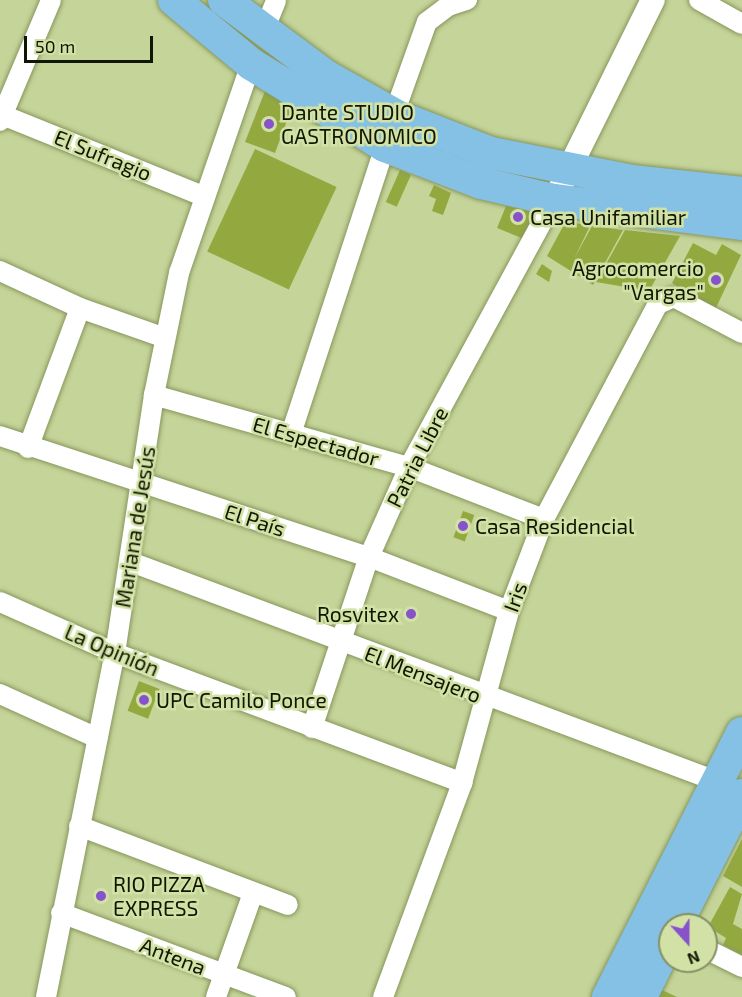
<!DOCTYPE html>
<html>
<head>
<meta charset="utf-8">
<style>
	body { margin:0 }
	#map { position:relative; width:742px; height:997px; overflow:hidden; background:#c5d499; font-family:"Exo 2",sans-serif }
	div>[style] { position:absolute }
	.building>* { inset:0; background:#93a940; transform-origin:0 0 }
	.roads { filter:drop-shadow(0 0 2px #87965c) drop-shadow(0 0 2px #87965c) }
	.minor>* { height:20px; margin:-10px; padding:0 10px; transform-origin:10px; border-radius:10px; background:#fff }
	.tertiary>* { height:24px; margin:-12px; padding:0 12px; transform-origin:12px; border-radius:12px; background:#fff }
	.primary>* { height:32px; margin:-16px; padding:0 16px; transform-origin:16px; border-radius:16px; background:#85c1e5 }
	.dots>* { width:16px; height:16px; translate:-50% -50%; box-sizing:border-box; border:3px solid #d2e1a5; border-radius:50% }
	span { translate:-50% -50%; white-space:nowrap; text-align:center; line-height:1.15; -webkit-text-stroke:5px #d2e1a5; paint-order:stroke }
	.poi-label { font-size:21px; color:#111602 }
	.left { translate:0 -50%; text-align:left }
	.right { translate:-100% -50%; text-align:right }
	.street-label { font-size:21px; color:#111602 }
	.north { position:absolute; left:658px; top:913px; width:60px; height:60px; box-sizing:border-box; background:#d2e1a5; border:2px solid #859064; border-radius:50%; rotate:159deg; font-size:16px; font-weight:700; line-height:24px; text-align:center; color:#111602 }
	.north::after { content:''; display:block; margin:auto; width:21px; height:27px; background:#8653cb; clip-path:polygon(50% 0,100% 100%,50% 72%,0 100%) }
	.scale { position:absolute; left:24px; top:36px; width:129px; height:27px; box-sizing:border-box; border:3px solid #111602; border-top:0; padding-left:8px; font-size:18px; line-height:21px; white-space:nowrap; color:#111602; -webkit-text-stroke:4px #d2e1a5; paint-order:stroke }
</style>
</head>
<body>
<div id="map">
	<div class="building">
		<div style="clip-path:polygon(267px 86px,292px 107px,275px 153px,245px 142px)"></div>
		<div style="left:255px;top:149px;width:90px;height:113px;rotate:25deg"></div>
		<div style="left:400px;top:170px;width:12px;height:35px;rotate:24deg"></div>
		<div style="clip-path:polygon(434px 185px,451px 193px,443px 215px,432px 211px,436px 199px,429px 196px)"></div>
		<div style="clip-path:polygon(506px 206px,532px 212px,537px 223px,524px 239px,497px 228px)"></div>
		<div style="clip-path:polygon(566px 221px,590px 226px,574px 259px,592px 226px,623px 230px,593px 285px,547px 256px)"></div>
		<div style="clip-path:polygon(625px 230px,680px 236px,649px 291px,596px 282px)"></div>
		<div style="clip-path:polygon(693px 243px,716px 255px,722px 244px,741px 255px,715px 310px,672px 283px)"></div>
		<div style="clip-path:polygon(542px 264px,552px 271px,549px 282px,536px 274px)"></div>
		<div style="left:463px;top:511px;width:12px;height:28px;rotate:20deg"></div>
		<div style="left:139px;top:681px;width:22px;height:32px;rotate:21deg"></div>
		<div style="clip-path:polygon(742px 839px,742px 887px,723px 876px)"></div>
		<div style="clip-path:polygon(730px 887px,742px 894px,733px 924px,742px 929px,742px 955px,723px 945px,726px 938px,708px 927px)"></div>
		<div style="clip-path:polygon(662px 990px,677px 997px,658px 997px)"></div>
	</div>
	<div class="roads">
		<div class="minor">
			<div style="left:699px;top:0;width:49px;rotate:29.2deg"></div>
			<div style="left:263px;top:33px;width:35px;rotate:-68deg"></div>
			<div style="left:0;top:114px;width:221px;rotate:22deg"></div>
			<div style="left:394px;top:114px;width:98px;rotate:-70.3deg"></div>
			<div style="left:427px;top:22px;width:26px;rotate:-37deg"></div>
			<div style="left:448px;top:6px;width:20px;rotate:-18deg"></div>
			<div style="left:0;top:121px;width:131px;rotate:-67.1deg"></div>
			<div style="left:0;top:271px;width:88px;rotate:24.8deg"></div>
			<div style="left:80px;top:308px;width:90px;rotate:19.4deg"></div>
			<div style="left:154px;top:395px;width:265px;rotate:15.8deg"></div>
			<div style="left:409px;top:467px;width:145px;rotate:21.1deg"></div>
			<div style="left:291px;top:434px;width:303px;rotate:-71.9deg"></div>
			<div style="left:0;top:436px;width:388px;rotate:18.2deg"></div>
			<div style="left:369px;top:557px;width:150px;rotate:21.1deg"></div>
			<div style="left:28px;top:448px;width:149px;rotate:-69.6deg"></div>
			<div style="left:131px;top:562px;width:625px;rotate:20.52deg"></div>
			<div style="left:0;top:602px;width:126px;rotate:23.9deg"></div>
			<div style="left:115px;top:653px;width:371px;rotate:20.5deg"></div>
			<div style="left:0;top:694px;width:107px;rotate:24.4deg"></div>
			<div style="left:312px;top:728px;width:180px;rotate:-71.6deg"></div>
			<div style="left:369px;top:557px;width:98px;rotate:-66deg"></div>
			<div style="left:409px;top:467px;width:304px;rotate:-61.5deg"></div>
			<div style="left:79px;top:826px;width:223px;rotate:20.7deg"></div>
			<div style="left:61px;top:913px;width:240px;rotate:20.5deg"></div>
			<div style="left:706px;top:949px;width:40px;rotate:26.6deg"></div>
			<div style="left:46px;top:997px;width:351px;rotate:-78.7deg"></div>
			<div style="left:115px;top:653px;width:261px;rotate:-81.4deg"></div>
			<div style="left:154px;top:395px;width:125px;rotate:-78.4deg"></div>
			<div style="left:179px;top:273px;width:221px;rotate:-71deg"></div>
			<div style="left:216px;top:997px;width:110px;rotate:-70.4deg"></div>
			<div style="left:383px;top:997px;width:228px;rotate:-69.7deg"></div>
			<div style="left:462px;top:783px;width:178px;rotate:-74.7deg"></div>
			<div style="left:509px;top:611px;width:98px;rotate:-69.2deg"></div>
			<div style="left:544px;top:519px;width:243px;rotate:-62.1deg"></div>
			<div style="left:658px;top:304px;width:17px;rotate:-24deg"></div>
			<div style="left:674px;top:297px;width:77px;rotate:27.9deg"></div>
		</div>
		<div class="tertiary">
			<div style="left:562px;top:183px;width:204px;rotate:-63.6deg"></div>
		</div>
		<div class="primary">
			<div style="left:174px;top:0;width:100px;rotate:39.7deg"></div>
			<div style="left:251px;top:64px;width:157px;rotate:31.5deg"></div>
			<div style="left:385px;top:146px;width:103px;rotate:21.1deg"></div>
			<div style="left:481px;top:183px;width:75px;rotate:13.1deg"></div>
			<div style="left:554px;top:200px;width:190px;rotate:7.3deg"></div>
			<div style="left:224px;top:0;width:127px;rotate:36.7deg"></div>
			<div style="left:326px;top:76px;width:84px;rotate:29.3deg"></div>
			<div style="left:399px;top:117px;width:99px;rotate:21.4deg"></div>
			<div style="left:491px;top:153px;width:144px;rotate:11.2deg"></div>
			<div style="left:632px;top:181px;width:111px;rotate:6.2deg"></div>
			<div style="left:676px;top:925px;width:146px;rotate:-63.1deg"></div>
			<div style="left:608px;top:997px;width:296px;rotate:-63.1deg"></div>
			<div style="left:641px;top:997px;width:66px;rotate:-63.8deg"></div>
		</div>
	</div>
	<div class="dots">
		<div style="left:269px;top:124px;background:#8653cb"></div>
		<div style="left:518px;top:217px;background:#8653cb"></div>
		<div style="left:716px;top:280px;background:#8653cb"></div>
		<div style="left:463px;top:526px;background:#8653cb"></div>
		<div style="left:411px;top:614px;background:#8653cb"></div>
		<div style="left:144px;top:700px;background:#8653cb"></div>
		<div style="left:101px;top:896px;background:#8653cb"></div>
	</div>
	<div class="poi-label">
		<span class="left" style="left:281px;top:124px">Dante STUDIO<br>GASTRONOMICO</span>
		<span class="left" style="left:530px;top:217px">Casa Unifamiliar</span>
		<span class="right" style="left:704px;top:280px">Agrocomercio<br>"Vargas"</span>
		<span class="left" style="left:475px;top:526px">Casa Residencial</span>
		<span class="right" style="left:399px;top:614px">Rosvitex</span>
		<span class="left" style="left:156px;top:700px">UPC Camilo Ponce</span>
		<span class="left" style="left:113px;top:896px">RIO PIZZA<br>EXPRESS</span>
	</div>
	<div class="street-label">
		<span style="left:103px;top:155px;rotate:22deg">El Sufragio</span>
		<span style="left:316px;top:441px;rotate:16deg">El Espectador</span>
		<span style="left:417px;top:457px;rotate:-63deg">Patria Libre</span>
		<span style="left:255px;top:520px;rotate:18deg">El País</span>
		<span style="left:135px;top:527px;rotate:-81deg">Mariana de Jesús</span>
		<span style="left:515px;top:597px;rotate:-70deg">Iris</span>
		<span style="left:112px;top:650px;rotate:23deg">La Opinión</span>
		<span style="left:423px;top:674px;rotate:21deg">El Mensajero</span>
		<span style="left:173px;top:956px;rotate:21deg">Antena</span>
	</div>
	<div class="north">N</div>
	<div class="scale">50 m</div>
</div>
</body>
</html>
